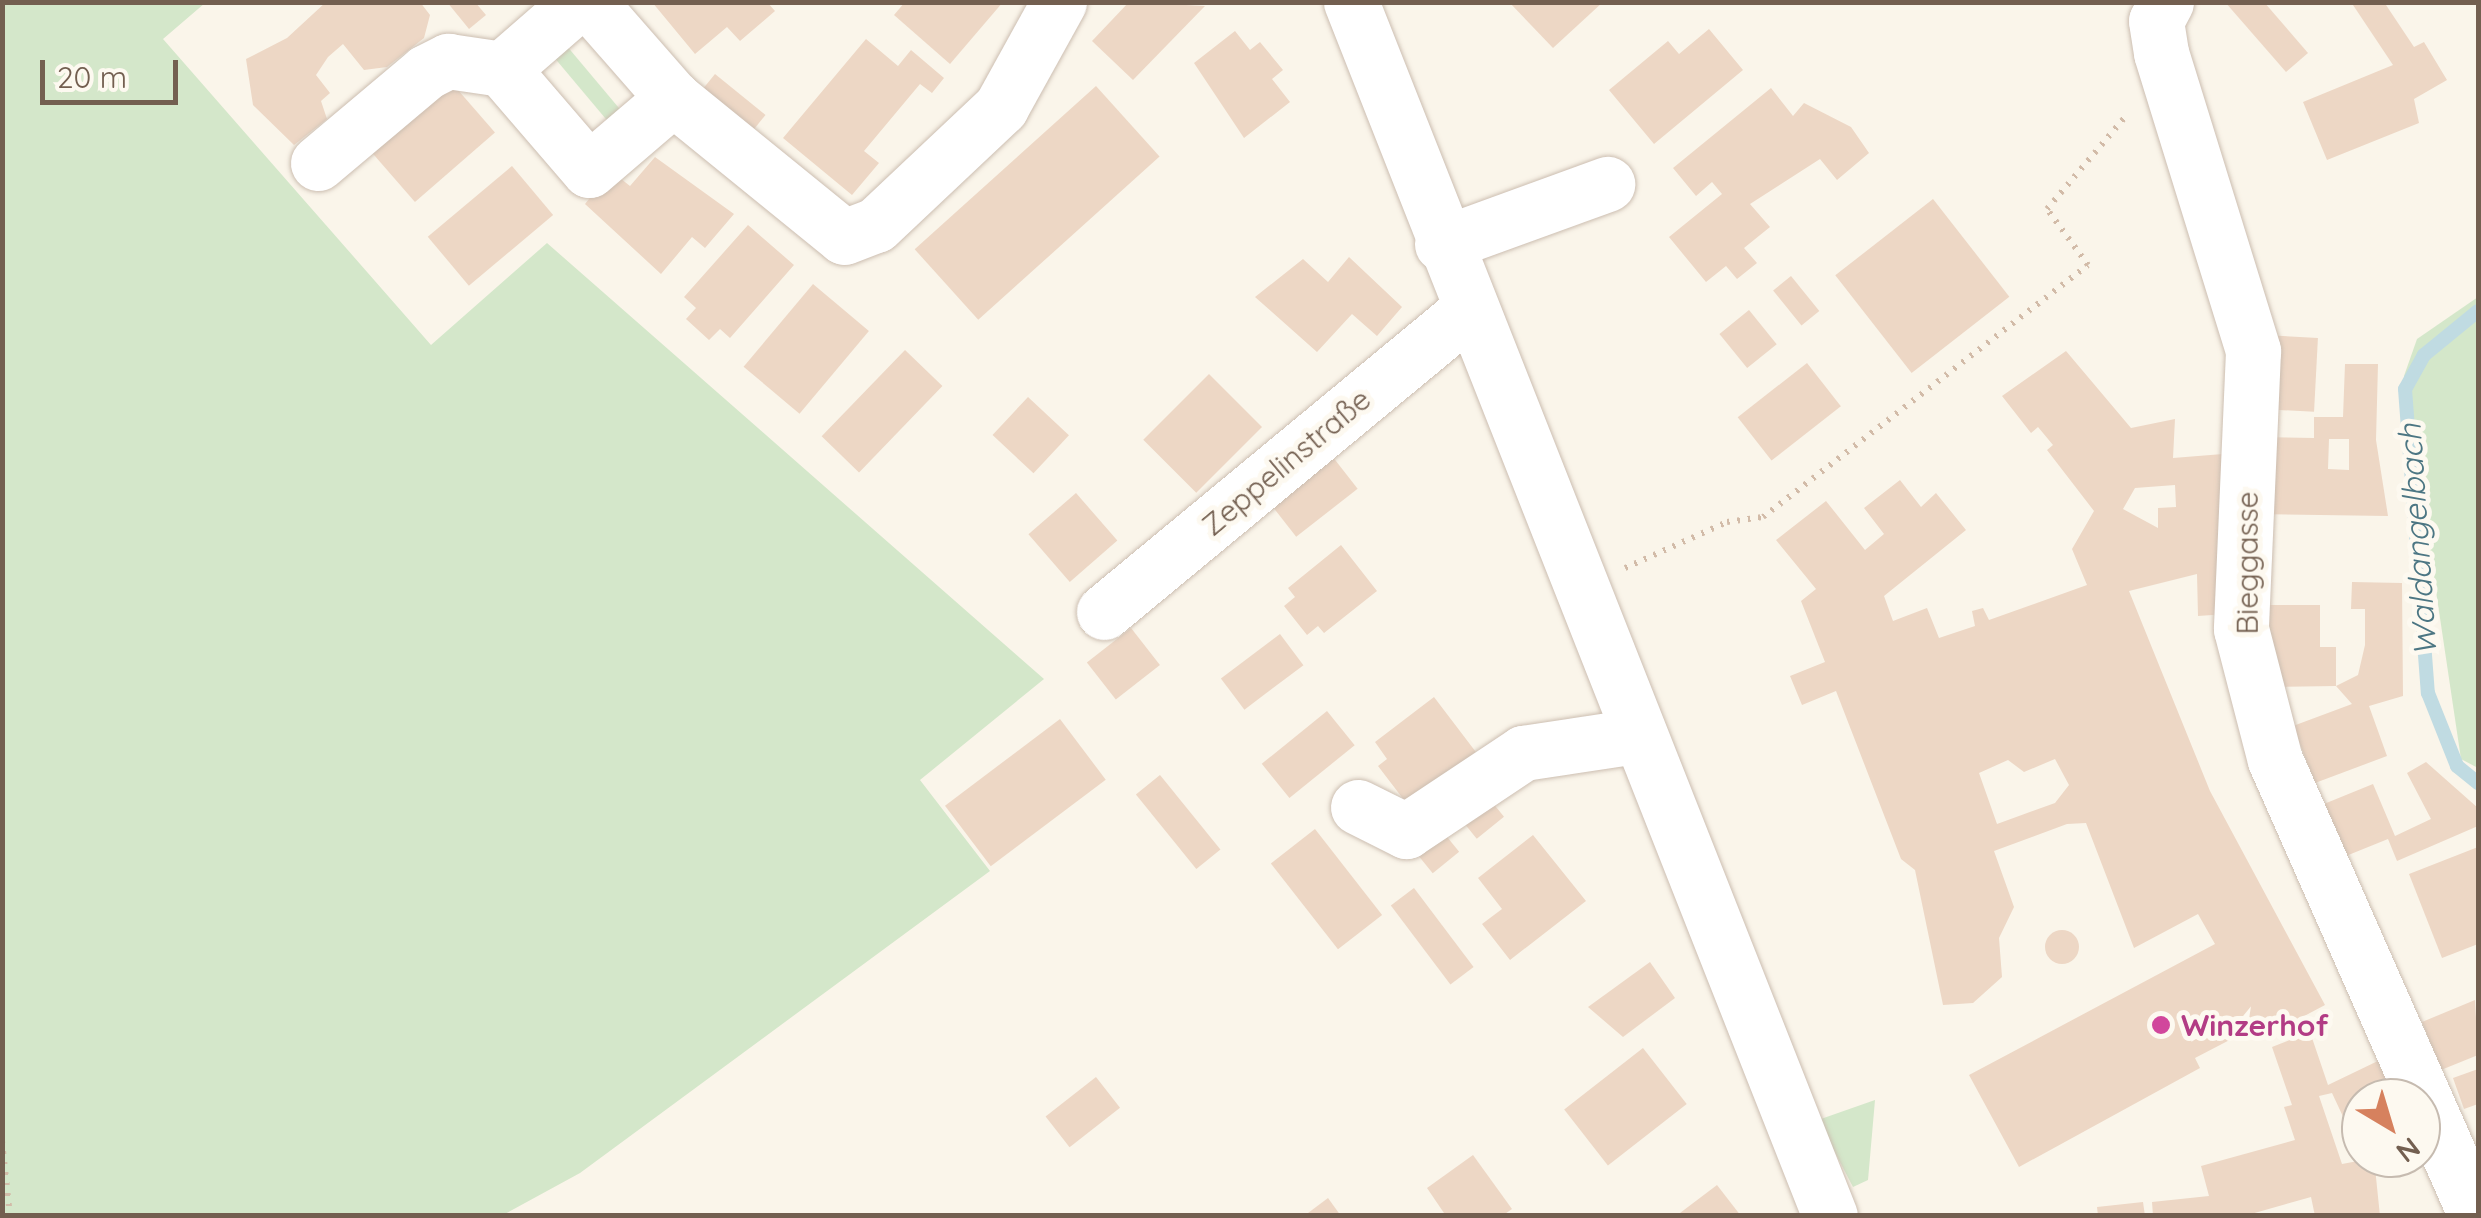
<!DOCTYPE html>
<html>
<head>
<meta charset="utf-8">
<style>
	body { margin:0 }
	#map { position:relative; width:2481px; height:1218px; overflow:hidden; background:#faf5ea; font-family:Quicksand,sans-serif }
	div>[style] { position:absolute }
	.green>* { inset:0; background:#d4e7ca; transform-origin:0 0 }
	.stream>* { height:14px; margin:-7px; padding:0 7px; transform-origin:7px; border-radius:7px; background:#c0dbe2 }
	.building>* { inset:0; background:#edd7c5; transform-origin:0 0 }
	.round { border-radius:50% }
	.path>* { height:6px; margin-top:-3px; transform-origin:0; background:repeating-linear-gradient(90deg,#d2bba8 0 2.5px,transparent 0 10.5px) }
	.roads { filter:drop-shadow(0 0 2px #ccbeb1) drop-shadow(0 0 2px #ccbeb1) }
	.minor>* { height:55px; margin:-27.5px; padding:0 27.5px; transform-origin:27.5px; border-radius:27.5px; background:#fff }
	.dots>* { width:28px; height:28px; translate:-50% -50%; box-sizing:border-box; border:5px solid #fdf9f0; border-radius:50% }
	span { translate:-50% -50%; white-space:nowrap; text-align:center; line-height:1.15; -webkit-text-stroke:10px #fdf9f0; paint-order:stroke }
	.street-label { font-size:30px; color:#735f50 }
	.hotel-label { font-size:30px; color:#b23c85; font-weight:700 }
	.left { translate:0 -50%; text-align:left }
	.water-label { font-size:32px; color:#4c7683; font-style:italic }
	.frame { position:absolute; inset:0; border:5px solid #735f50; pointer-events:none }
	.north { position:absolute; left:2341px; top:1078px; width:100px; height:100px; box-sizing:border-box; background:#fdf9f0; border:2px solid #c6bbb0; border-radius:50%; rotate:142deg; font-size:28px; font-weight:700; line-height:40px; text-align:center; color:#735f50 }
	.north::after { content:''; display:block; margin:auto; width:35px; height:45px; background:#d6815e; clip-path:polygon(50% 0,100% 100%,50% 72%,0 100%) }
	.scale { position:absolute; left:40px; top:60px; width:138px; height:45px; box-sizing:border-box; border:5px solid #735f50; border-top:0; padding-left:12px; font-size:30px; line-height:35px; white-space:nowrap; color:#735f50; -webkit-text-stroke:8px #fdf9f0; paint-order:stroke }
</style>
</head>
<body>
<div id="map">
	<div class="green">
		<div style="clip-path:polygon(2px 3px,205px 3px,163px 39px,431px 345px,547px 243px,1044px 679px,920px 780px,990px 871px,580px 1173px,503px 1215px,3px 1215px)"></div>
		<div style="left:566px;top:45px;width:99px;height:17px;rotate:50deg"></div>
		<div style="clip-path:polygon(2478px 297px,2478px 768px,2461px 759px,2404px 376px,2417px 339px)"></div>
		<div style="clip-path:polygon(1875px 1100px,1868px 1180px,1853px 1187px,1818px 1120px)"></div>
	</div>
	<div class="stream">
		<div style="left:2478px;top:311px;width:70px;rotate:140.8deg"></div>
		<div style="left:2424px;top:355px;width:39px;rotate:119deg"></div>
		<div style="left:2405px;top:389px;width:305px;rotate:85.7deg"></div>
		<div style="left:2428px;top:693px;width:79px;rotate:68.3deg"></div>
		<div style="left:2457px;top:766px;width:27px;rotate:39deg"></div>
	</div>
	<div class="building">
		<div style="clip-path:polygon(326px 2px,420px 2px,430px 15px,424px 38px,387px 67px,364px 70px,343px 44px,328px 57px,316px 75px,330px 93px,321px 101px,327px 119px,294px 145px,253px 105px,246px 59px,287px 38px)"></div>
		<div style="clip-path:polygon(447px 2px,475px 2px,486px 15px,469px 29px)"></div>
		<div style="clip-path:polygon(652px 2px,767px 2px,775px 11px,740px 41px,727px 27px,695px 54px)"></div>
		<div style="clip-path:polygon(905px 2px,1003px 2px,950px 64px,894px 15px)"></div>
		<div style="clip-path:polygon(1129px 2px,1205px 6px,1133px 80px,1092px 41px)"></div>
		<div style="clip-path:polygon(1509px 2px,1603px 2px,1553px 48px)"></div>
		<div style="clip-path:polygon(2225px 2px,2264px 2px,2308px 53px,2286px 72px)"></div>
		<div style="clip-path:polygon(2351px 2px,2384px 2px,2414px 47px,2424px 42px,2447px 80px,2414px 99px,2419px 123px,2327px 160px,2303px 102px,2393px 65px)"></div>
		<div style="clip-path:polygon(1709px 29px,1743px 70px,1654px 144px,1609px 90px,1668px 41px,1679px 54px)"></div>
		<div style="clip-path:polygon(1235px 31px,1250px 50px,1260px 42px,1283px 70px,1272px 79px,1290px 102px,1244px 138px,1194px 63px)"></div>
		<div style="clip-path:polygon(866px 39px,898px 66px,911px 50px,944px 78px,932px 93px,920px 84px,864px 151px,879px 163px,852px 195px,783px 138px)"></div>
		<div style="left:715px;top:74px;width:65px;height:28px;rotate:39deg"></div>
		<div style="left:451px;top:82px;width:67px;height:106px;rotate:49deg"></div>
		<div style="left:1096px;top:86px;width:95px;height:244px;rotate:48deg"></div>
		<div style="clip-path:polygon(1771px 88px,1793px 116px,1804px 103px,1851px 127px,1869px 153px,1837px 180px,1820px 159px,1750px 204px,1770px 227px,1744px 248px,1757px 263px,1737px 279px,1726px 266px,1706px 282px,1669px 237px,1722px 194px,1712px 182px,1696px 196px,1673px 168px)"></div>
		<div style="clip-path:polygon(655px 157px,734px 214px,705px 248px,692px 237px,661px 274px,585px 204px,611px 171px,630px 186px)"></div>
		<div style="left:512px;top:166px;width:64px;height:110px;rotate:50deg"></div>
		<div style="left:1933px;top:199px;width:124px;height:124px;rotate:52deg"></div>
		<div style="clip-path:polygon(748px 225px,794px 265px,730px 338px,720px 329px,709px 340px,686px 319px,696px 308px,684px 297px)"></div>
		<div style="clip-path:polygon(1349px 257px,1402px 307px,1377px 336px,1352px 314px,1317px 352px,1255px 297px,1303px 259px,1328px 282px)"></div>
		<div style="left:1791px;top:276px;width:45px;height:23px;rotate:51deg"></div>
		<div style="left:813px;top:284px;width:73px;height:108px;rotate:40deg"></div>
		<div style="left:1749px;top:310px;width:44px;height:38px;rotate:51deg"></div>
		<div style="left:2263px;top:335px;width:55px;height:74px;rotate:3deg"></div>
		<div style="left:905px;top:350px;width:52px;height:120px;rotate:44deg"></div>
		<div style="clip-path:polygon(evenodd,2066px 351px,2131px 428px,2175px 419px,2173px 458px,2223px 454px,2226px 614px,2198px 616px,2197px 574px,2129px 591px,2210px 791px,2325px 1005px,2276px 1031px,2270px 1019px,2195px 1058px,2200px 1068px,2019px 1167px,1969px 1075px,2215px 944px,2198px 914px,2134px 948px,2086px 823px,2067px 824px,1994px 851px,2014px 907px,1999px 938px,2002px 977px,1973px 1003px,1943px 1005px,1915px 870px,1901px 859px,1836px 691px,1802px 705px,1790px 676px,1825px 662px,1801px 601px,1816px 589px,1776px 540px,1826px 501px,1865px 550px,1884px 534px,1864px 508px,1900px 480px,1921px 507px,1936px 493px,1966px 530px,1884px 596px,1893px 621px,1927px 608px,1939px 638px,1975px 626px,1972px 611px,1983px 608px,1989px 620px,2087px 585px,2072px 549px,2094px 511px,2047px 450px,2053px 445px,2038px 427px,2031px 433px,2002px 396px,2066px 351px,2175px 485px,2176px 507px,2158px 508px,2158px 528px,2123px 509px,2135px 488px,2175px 485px,2066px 351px,2055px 759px,2069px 785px,2055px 803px,1997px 824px,1979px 773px,2008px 760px,2024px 772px,2055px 759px)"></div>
		<div style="left:1807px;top:363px;width:55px;height:88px;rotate:52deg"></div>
		<div style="clip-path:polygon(evenodd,2345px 364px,2378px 364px,2376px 440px,2388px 516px,2253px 514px,2255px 437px,2314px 438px,2314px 417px,2343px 417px,2345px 364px,2329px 439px,2349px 439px,2349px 470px,2328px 469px,2329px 439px)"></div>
		<div style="left:1209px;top:374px;width:75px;height:93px;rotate:45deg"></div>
		<div style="left:1028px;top:397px;width:56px;height:52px;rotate:43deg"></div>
		<div style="left:1325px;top:447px;width:53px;height:78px;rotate:52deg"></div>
		<div style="left:1076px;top:493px;width:63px;height:63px;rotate:49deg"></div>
		<div style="clip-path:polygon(1341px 545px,1377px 591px,1324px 633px,1318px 626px,1307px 635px,1284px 606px,1295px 597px,1288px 588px)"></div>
		<div style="clip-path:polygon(2352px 582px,2402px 583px,2403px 696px,2369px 706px,2387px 756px,2315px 783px,2293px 726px,2352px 704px,2336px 686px,2265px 687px,2264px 605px,2320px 605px,2320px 647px,2336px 647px,2336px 686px,2358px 675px,2365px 645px,2365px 609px,2351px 609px)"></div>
		<div style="left:1131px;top:628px;width:47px;height:56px;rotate:52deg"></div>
		<div style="left:1280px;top:634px;width:39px;height:74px;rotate:53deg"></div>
		<div style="clip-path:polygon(1434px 697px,1485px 764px,1417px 817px,1378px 766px,1387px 759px,1375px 742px)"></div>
		<div style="left:1327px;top:711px;width:44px;height:84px;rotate:51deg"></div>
		<div style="left:1060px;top:719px;width:76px;height:144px;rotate:53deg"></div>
		<div style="clip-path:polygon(2426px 762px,2478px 808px,2478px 826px,2397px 861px,2388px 839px,2341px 858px,2319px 806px,2373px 784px,2395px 836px,2431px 819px,2407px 773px)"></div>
		<div style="left:1160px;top:775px;width:96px;height:31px;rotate:51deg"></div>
		<div style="left:1492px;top:802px;width:19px;height:35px;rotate:51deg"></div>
		<div style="left:1439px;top:827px;width:32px;height:34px;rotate:51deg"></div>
		<div style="left:1315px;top:829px;width:109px;height:56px;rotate:52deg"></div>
		<div style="clip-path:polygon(1533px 835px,1586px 901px,1510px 960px,1482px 924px,1502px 909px,1478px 878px)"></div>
		<div style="clip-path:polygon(2478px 847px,2478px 944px,2442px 958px,2409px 874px)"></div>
		<div style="left:1414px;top:888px;width:99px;height:29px;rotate:53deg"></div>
		<div class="round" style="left:2045px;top:930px;width:34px;height:34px"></div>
		<div style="clip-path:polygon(1650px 962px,1675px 998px,1623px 1037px,1588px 1007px)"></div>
		<div style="clip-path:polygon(2475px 1000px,2478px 1055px,2441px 1070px,2422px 1022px)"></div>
		<div style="clip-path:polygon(2310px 1032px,2328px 1085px,2382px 1059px,2401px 1098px,2361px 1098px,2361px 1135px,2353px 1138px,2332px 1093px,2319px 1096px,2342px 1164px,2374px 1158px,2380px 1216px,2315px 1216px,2311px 1197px,2244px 1216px,2153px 1216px,2152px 1202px,2209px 1196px,2201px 1166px,2295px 1140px,2284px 1107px,2292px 1105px,2272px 1047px)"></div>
		<div style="left:1643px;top:1048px;width:71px;height:100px;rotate:52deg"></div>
		<div style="clip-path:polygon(2478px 1069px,2478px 1104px,2464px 1109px,2453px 1078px)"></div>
		<div style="left:1096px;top:1077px;width:39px;height:64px;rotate:52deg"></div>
		<div style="clip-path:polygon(1473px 1155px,1512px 1209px,1502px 1216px,1446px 1216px,1427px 1188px)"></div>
		<div style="clip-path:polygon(1717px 1185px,1741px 1216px,1676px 1216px)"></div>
		<div style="clip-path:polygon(1328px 1198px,1341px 1216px,1304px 1216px)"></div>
		<div style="clip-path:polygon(2143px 1202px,2145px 1216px,2098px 1216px,2097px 1207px)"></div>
	</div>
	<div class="path">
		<div style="left:1625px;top:568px;width:112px;rotate:-24.3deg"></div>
		<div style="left:1727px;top:522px;width:36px;rotate:-8deg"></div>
		<div style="left:1763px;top:517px;width:411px;rotate:-37.8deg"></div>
		<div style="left:2088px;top:265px;width:69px;rotate:-126.2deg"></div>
		<div style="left:2047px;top:209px;width:122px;rotate:-49.7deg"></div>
		<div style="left:2px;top:1141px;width:75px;rotate:83.9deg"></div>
	</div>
	<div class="roads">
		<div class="minor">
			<div style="left:579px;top:2px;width:102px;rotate:139deg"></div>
			<div style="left:502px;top:69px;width:133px;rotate:49.3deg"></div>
			<div style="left:589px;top:170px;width:111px;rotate:-40.6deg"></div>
			<div style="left:673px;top:98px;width:220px;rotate:39.1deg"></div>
			<div style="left:844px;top:237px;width:34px;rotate:-21deg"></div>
			<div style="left:876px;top:225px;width:172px;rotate:-43.3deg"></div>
			<div style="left:1001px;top:107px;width:120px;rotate:-61.1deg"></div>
			<div style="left:589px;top:2px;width:128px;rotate:48.8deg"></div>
			<div style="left:1351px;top:2px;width:1305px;rotate:68.47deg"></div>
			<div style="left:2166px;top:2px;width:21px;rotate:118deg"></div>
			<div style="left:2156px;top:21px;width:32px;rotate:81deg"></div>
			<div style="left:2161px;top:53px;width:312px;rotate:72.8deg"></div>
			<div style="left:2253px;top:351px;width:278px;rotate:92.5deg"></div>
			<div style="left:2241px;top:629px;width:135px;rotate:75.5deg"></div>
			<div style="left:2275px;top:760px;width:498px;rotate:66.2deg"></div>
			<div style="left:318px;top:163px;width:141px;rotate:-40.1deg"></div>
			<div style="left:426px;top:72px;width:25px;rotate:-27deg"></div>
			<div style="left:448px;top:61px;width:55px;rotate:8.4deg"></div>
			<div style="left:1442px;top:244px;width:176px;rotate:-20deg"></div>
			<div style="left:1104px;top:612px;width:471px;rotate:-39.6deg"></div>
			<div style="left:1358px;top:807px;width:54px;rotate:26.6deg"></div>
			<div style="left:1406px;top:831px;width:141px;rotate:-33.7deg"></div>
			<div style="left:1523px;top:753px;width:114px;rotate:-8.6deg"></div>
		</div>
	</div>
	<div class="dots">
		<div style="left:2161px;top:1025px;background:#d1479c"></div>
	</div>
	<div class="street-label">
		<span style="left:1286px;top:462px;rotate:-40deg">Zeppelinstraße</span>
		<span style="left:2247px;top:563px;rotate:-90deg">Bieggasse</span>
	</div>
	<div class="hotel-label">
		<span class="left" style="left:2181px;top:1025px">Winzerhof</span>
	</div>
	<div class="water-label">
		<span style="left:2417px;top:540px;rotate:-94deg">Waldangelbach</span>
	</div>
	<div class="frame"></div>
	<div class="north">N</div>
	<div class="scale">20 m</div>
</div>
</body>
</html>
